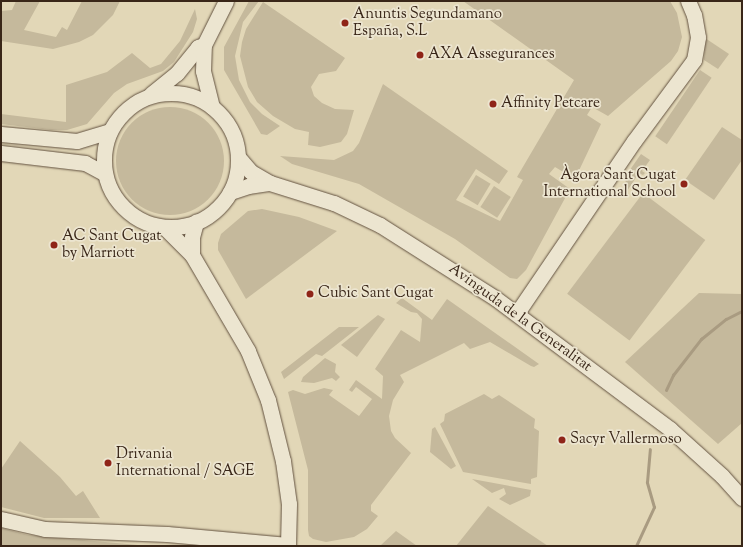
<!DOCTYPE html>
<html>
<head>
<meta charset="utf-8">
<style>
	body { margin:0 }
	#map { position:relative; width:743px; height:547px; overflow:hidden; background:#e2d7b7; font-family:"Sorts Mill Goudy",serif }
	div>[style] { position:absolute }
	.green>* { inset:0; background:#c5b99c; transform-origin:0 0 }
	.round { border-radius:50% }
	.stream>* { height:3px; margin:-1.5px; padding:0 1.5px; transform-origin:1.5px; border-radius:1.5px; background:#a99b81 }
	.roads { filter:drop-shadow(0 0 1px #635240) drop-shadow(0 0 1px #635240) }
	.minor>* { height:15px; margin:-7.5px; padding:0 7.5px; transform-origin:7.5px; border-radius:7.5px; background:#ece5d0 }
	.minor>.ring { margin:-7.5px; padding:0; box-sizing:content-box; background:none; border:15px solid #ece5d0; border-radius:50% }
	.dots>* { width:11px; height:11px; translate:-50% -50%; box-sizing:border-box; border:2px solid #ece5d0; border-radius:50% }
	span { translate:-50% -50%; white-space:nowrap; text-align:center; line-height:1.15; -webkit-text-stroke:3.5px #ece5d0; paint-order:stroke }
	.poi-label { font-size:15px; color:#392618 }
	.left { translate:0 -50%; text-align:left }
	.right { translate:-100% -50%; text-align:right }
	.street-label { font-size:15px; color:#392618 }
	.frame { position:absolute; inset:0; border:2px solid #392618; pointer-events:none }
</style>
</head>
<body>
<div id="map">
	<div class="green">
		<div style="clip-path:polygon(16px 1px,40px 1px,24px 30px,56px 37px,62px 27px,67px 30px,82px 1px,120px 1px,113px 15px,93px 35px,79px 42px,53px 49px,1px 41px,1px 11px,12px 10px)"></div>
		<div style="clip-path:polygon(249px 1px,259px 1px,243px 22px,235px 56px,239px 80px,250px 102px,262px 114px,280px 126px,267px 135px,261px 134px,224px 70px,224px 47px)"></div>
		<div style="clip-path:polygon(463px 1px,670px 1px,677px 13px,682px 37px,678px 51px,671px 61px,608px 116px,592px 107px,587px 115px,601px 124px,575px 179px,555px 167px,549px 174px,570px 189px,526px 270px,517px 279px,510px 278px,455px 239px,359px 184px,292px 164px,280px 156px,334px 160px,353px 151px,359px 143px,383px 84px,508px 171px,499px 184px,476px 169px,456px 200px,500px 221px,523px 180px,517px 177px,574px 80px)"></div>
		<div style="clip-path:polygon(263px 2px,345px 58px,336px 71px,319px 74px,311px 87px,314px 96px,322px 103px,335px 109px,354px 110px,347px 134px,341px 142px,320px 147px,308px 145px,309px 132px,295px 129px,273px 116px,257px 102px,248px 87px,240px 56px,242px 42px,246px 29px)"></div>
		<div style="clip-path:polygon(195px 9px,197px 19px,193px 32px,174px 62px,163px 71px,127px 84px,114px 93px,87px 124px,67px 130px,51px 130px,1px 124px,1px 114px,66px 122px,66px 85px,107px 72px,132px 53px,150px 68px,161px 64px,180px 41px)"></div>
		<div style="clip-path:polygon(705px 38px,729px 54px,718px 69px,704px 60px)"></div>
		<div style="left:700px;top:70px;width:14px;height:80px;rotate:34deg"></div>
		<div class="round" style="left:116px;top:107px;width:108px;height:108px"></div>
		<div style="clip-path:polygon(722px 127px,742px 140px,742px 160px,714px 200px,685px 180px)"></div>
		<div style="clip-path:polygon(641px 154px,650px 160px,642px 171px,645px 173px,643px 175px,639px 173px,627px 191px,625px 177px)"></div>
		<div style="left:476px;top:175px;width:17px;height:25px;rotate:31deg"></div>
		<div style="left:494px;top:186px;width:20px;height:25px;rotate:33deg"></div>
		<div style="left:643px;top:193px;width:78px;height:126px;rotate:37deg"></div>
		<div style="clip-path:polygon(262px 209px,299px 217px,337px 231px,246px 299px,218px 250px,218px 243px,221px 234px,248px 211px)"></div>
		<div style="clip-path:polygon(699px 293px,742px 294px,742px 423px,718px 444px,625px 362px)"></div>
		<div style="clip-path:polygon(402px 298px,432px 320px,447px 299px,539px 364px,534px 367px,531px 366px,490px 342px,470px 349px,464px 343px,400px 375px,404px 382px,393px 400px,389px 416px,391px 431px,395px 438px,411px 453px,371px 505px,371px 511px,378px 516px,367px 529px,354px 537px,326px 542px,313px 539px,309px 536px,308px 530px,308px 470px,288px 392px,293px 390px,305px 394px,324px 388px,333px 390px,329px 395px,359px 416px,372px 399px,356px 387px,352px 392px,349px 390px,356px 380px,382px 399px,383px 376px,375px 369px,401px 330px,420px 342px,422px 319px,417px 313px,411px 312px,396px 303px)"></div>
		<div style="clip-path:polygon(378px 315px,385px 319px,357px 357px,341px 345px)"></div>
		<div style="clip-path:polygon(339px 327px,359px 327px,322px 356px,316px 354px,284px 379px,281px 372px)"></div>
		<div style="clip-path:polygon(325px 358px,336px 364px,335px 372px,340px 377px,336px 381px,332px 378px,314px 383px,301px 382px,303px 377px)"></div>
		<div style="clip-path:polygon(484px 394px,492px 399px,499px 395px,535px 419px,534px 428px,539px 431px,537px 477px,531px 479px,531px 484px,463px 472px,440px 424px,444px 421px,445px 414px)"></div>
		<div style="clip-path:polygon(435px 427px,456px 466px,451px 469px,430px 452px,432px 429px)"></div>
		<div style="clip-path:polygon(20px 441px,60px 477px,76px 496px,83px 491px,100px 518px,44px 518px,1px 507px,1px 469px)"></div>
		<div style="clip-path:polygon(472px 479px,531px 490px,530px 496px,510px 505px,499px 499px,506px 494px,504px 488px,492px 493px)"></div>
		<div style="clip-path:polygon(488px 506px,548px 546px,456px 546px)"></div>
		<div style="clip-path:polygon(1px 528px,28px 535px,149px 546px,1px 546px)"></div>
		<div style="clip-path:polygon(396px 531px,417px 546px,380px 546px)"></div>
	</div>
	<div class="stream">
		<div style="left:666px;top:390px;width:17px;rotate:-65deg"></div>
		<div style="left:673px;top:375px;width:46px;rotate:-52.1deg"></div>
		<div style="left:701px;top:339px;width:32px;rotate:-39deg"></div>
		<div style="left:726px;top:319px;width:18px;rotate:-27deg"></div>
		<div style="left:636px;top:546px;width:43px;rotate:-65.2deg"></div>
		<div style="left:654px;top:507px;width:26px;rotate:-106deg"></div>
		<div style="left:647px;top:482px;width:33px;rotate:-85deg"></div>
	</div>
	<div class="roads">
		<div class="minor">
			<div class="ring" style="left:104px;top:93px;width:119px;height:119px"></div>
			<div style="left:151px;top:94px;width:33px;rotate:-39deg"></div>
			<div style="left:177px;top:73px;width:33px;rotate:-51deg"></div>
			<div style="left:198px;top:47px;width:6px;rotate:-18deg"></div>
			<div style="left:212px;top:107px;width:37px;rotate:-104deg"></div>
			<div style="left:203px;top:71px;width:26px;rotate:-88deg"></div>
			<div style="left:204px;top:45px;width:49px;rotate:-63.4deg"></div>
			<div style="left:1px;top:134px;width:76px;rotate:5.3deg"></div>
			<div style="left:77px;top:141px;width:34px;rotate:-17deg"></div>
			<div style="left:1px;top:153px;width:85px;rotate:6.8deg"></div>
			<div style="left:85px;top:163px;width:21px;rotate:28deg"></div>
			<div style="left:238px;top:157px;width:20px;rotate:49deg"></div>
			<div style="left:251px;top:172px;width:22px;rotate:30deg"></div>
			<div style="left:270px;top:183px;width:67px;rotate:17.4deg"></div>
			<div style="left:334px;top:203px;width:51px;rotate:25.6deg"></div>
			<div style="left:380px;top:225px;width:136px;rotate:32.4deg"></div>
			<div style="left:495px;top:298px;width:219px;rotate:36.8deg"></div>
			<div style="left:670px;top:429px;width:70px;rotate:42.1deg"></div>
			<div style="left:722px;top:476px;width:30px;rotate:48deg"></div>
			<div style="left:230px;top:192px;width:19px;rotate:-18deg"></div>
			<div style="left:248px;top:186px;width:22px;rotate:-8deg"></div>
			<div style="left:164px;top:227px;width:40px;rotate:45deg"></div>
			<div style="left:192px;top:255px;width:111px;rotate:59.7deg"></div>
			<div style="left:248px;top:351px;width:53px;rotate:67.8deg"></div>
			<div style="left:268px;top:400px;width:63px;rotate:76.2deg"></div>
			<div style="left:283px;top:461px;width:43px;rotate:82.1deg"></div>
			<div style="left:289px;top:504px;width:42px;rotate:91.4deg"></div>
			<div style="left:192px;top:255px;width:18px;rotate:-90deg"></div>
			<div style="left:192px;top:237px;width:16px;rotate:-75deg"></div>
			<div style="left:517px;top:313px;width:208px;rotate:-55.8deg"></div>
			<div style="left:634px;top:141px;width:101px;rotate:-53.5deg"></div>
			<div style="left:694px;top:60px;width:23px;rotate:-80deg"></div>
			<div style="left:698px;top:37px;width:22px;rotate:-100deg"></div>
			<div style="left:694px;top:15px;width:15px;rotate:-113deg"></div>
			<div style="left:1px;top:519px;width:45px;rotate:12.8deg"></div>
			<div style="left:45px;top:529px;width:122px;rotate:2.3deg"></div>
			<div style="left:167px;top:534px;width:121px;rotate:5.2deg"></div>
		</div>
	</div>
	<div class="dots">
		<div style="left:345px;top:23px;background:#8f2418"></div>
		<div style="left:420px;top:55px;background:#8f2418"></div>
		<div style="left:493px;top:104px;background:#8f2418"></div>
		<div style="left:684px;top:184px;background:#8f2418"></div>
		<div style="left:54px;top:245px;background:#8f2418"></div>
		<div style="left:310px;top:294px;background:#8f2418"></div>
		<div style="left:562px;top:440px;background:#8f2418"></div>
		<div style="left:108px;top:463px;background:#8f2418"></div>
	</div>
	<div class="poi-label">
		<span class="left" style="left:353px;top:23px">Anuntis Segundamano<br>España, S.L</span>
		<span class="left" style="left:428px;top:55px">AXA Assegurances</span>
		<span class="left" style="left:501px;top:104px">Affinity Petcare</span>
		<span class="right" style="left:676px;top:184px">Àgora Sant Cugat<br>International School</span>
		<span class="left" style="left:62px;top:245px">AC Sant Cugat<br>by Marriott</span>
		<span class="left" style="left:318px;top:294px">Cubic Sant Cugat</span>
		<span class="left" style="left:570px;top:440px">Sacyr Vallermoso</span>
		<span class="left" style="left:116px;top:463px">Drivania<br>International / SAGE</span>
	</div>
	<div class="street-label">
		<span style="left:520px;top:318px;rotate:36deg">Avinguda de la Generalitat</span>
	</div>
	<div class="frame"></div>
</div>
</body>
</html>
